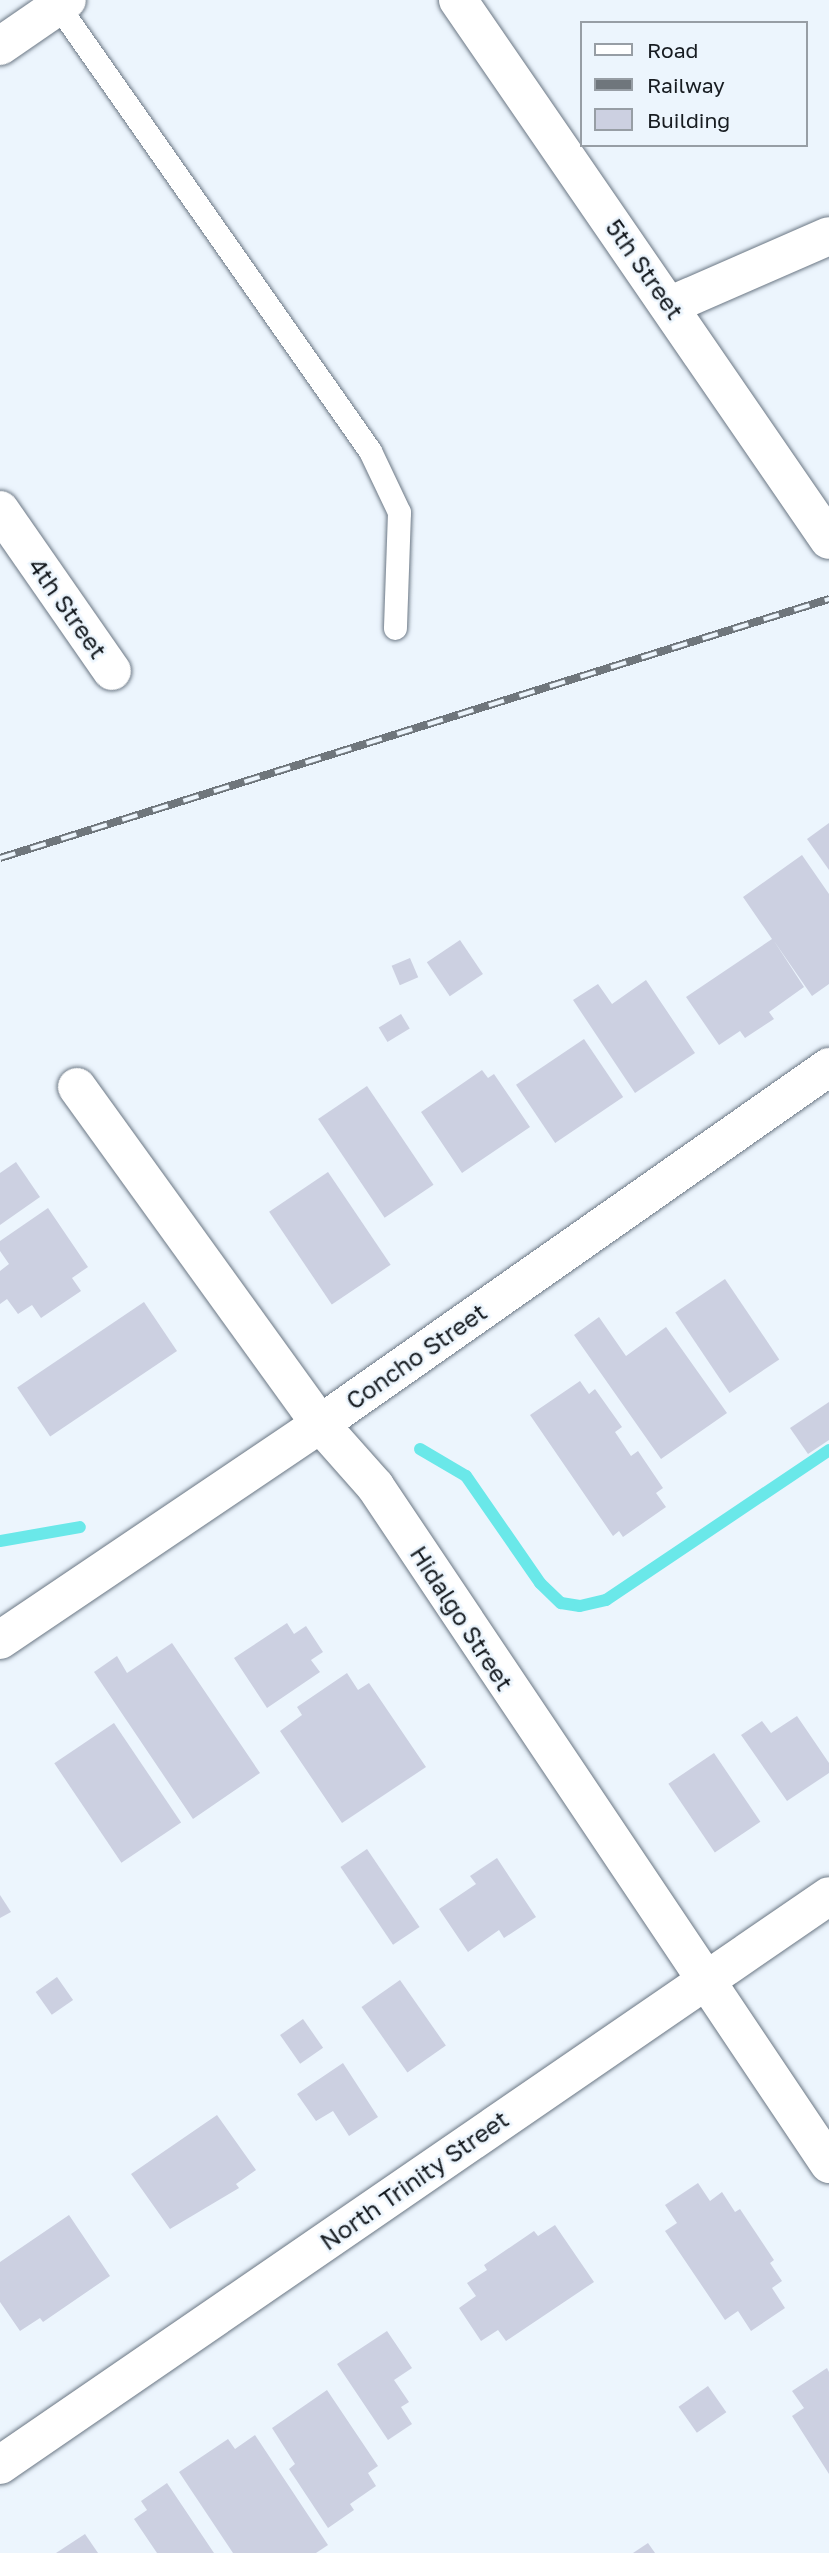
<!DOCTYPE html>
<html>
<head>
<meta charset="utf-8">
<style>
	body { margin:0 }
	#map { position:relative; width:829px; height:2553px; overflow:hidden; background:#ecf5fd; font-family:"Golos Text",sans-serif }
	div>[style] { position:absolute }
	.stream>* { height:12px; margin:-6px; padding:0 6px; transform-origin:6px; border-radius:6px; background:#6ae8e9 }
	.building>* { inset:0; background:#ccd0e1; transform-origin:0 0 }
	.roads { filter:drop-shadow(0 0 2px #6b7784) drop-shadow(0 0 2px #6b7784) }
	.lane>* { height:23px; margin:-11.5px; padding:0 11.5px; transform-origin:11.5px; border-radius:11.5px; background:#fff }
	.street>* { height:38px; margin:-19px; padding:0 19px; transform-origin:19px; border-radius:19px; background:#fff }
	.secondary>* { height:38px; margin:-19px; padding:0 19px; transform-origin:19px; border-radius:19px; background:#fff }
	.rail>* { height:8px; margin-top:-4px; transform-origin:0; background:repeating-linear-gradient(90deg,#ecf5fd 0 16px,#6f767c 0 32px); box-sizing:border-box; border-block:2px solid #6f767c }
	span { translate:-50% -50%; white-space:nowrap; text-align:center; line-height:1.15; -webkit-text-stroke:5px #ecf5fd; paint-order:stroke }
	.street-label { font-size:24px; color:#171c21 }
	.legend { position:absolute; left:580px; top:21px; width:228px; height:126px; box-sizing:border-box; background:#ecf5fd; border:2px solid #979ea5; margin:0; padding:9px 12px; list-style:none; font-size:21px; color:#171c21 }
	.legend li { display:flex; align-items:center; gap:14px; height:35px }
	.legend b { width:35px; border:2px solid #979ea5 }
</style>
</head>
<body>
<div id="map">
	<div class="stream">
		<div style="left:420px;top:1449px;width:53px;rotate:30.4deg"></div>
		<div style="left:466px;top:1476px;width:130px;rotate:55.3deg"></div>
		<div style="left:540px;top:1583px;width:29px;rotate:44deg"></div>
		<div style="left:561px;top:1603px;width:19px;rotate:9deg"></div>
		<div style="left:580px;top:1606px;width:27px;rotate:-13deg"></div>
		<div style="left:606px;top:1600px;width:269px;rotate:-33.9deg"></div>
		<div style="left:0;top:1541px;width:81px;rotate:-9.9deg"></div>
	</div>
	<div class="building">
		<div style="clip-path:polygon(829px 823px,829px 870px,807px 839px)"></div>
		<div style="clip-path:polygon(802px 855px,829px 894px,829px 984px,812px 996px,774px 941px,804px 987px,769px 1012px,774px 1019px,745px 1038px,740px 1031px,719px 1045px,686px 997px,772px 939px,743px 897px)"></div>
		<div style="left:460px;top:940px;width:41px;height:40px;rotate:56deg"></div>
		<div style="left:410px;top:958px;width:21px;height:20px;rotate:67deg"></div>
		<div style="clip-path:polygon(646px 980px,695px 1053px,635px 1093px,573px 1000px,598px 984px,612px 1004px)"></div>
		<div style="left:401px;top:1014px;width:17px;height:26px;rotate:59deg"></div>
		<div style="left:584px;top:1039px;width:70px;height:82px;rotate:56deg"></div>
		<div style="clip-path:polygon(482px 1070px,488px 1078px,494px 1074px,530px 1127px,462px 1173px,421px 1112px)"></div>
		<div style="left:367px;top:1086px;width:119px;height:59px;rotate:56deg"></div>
		<div style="clip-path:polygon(16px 1162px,40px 1197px,0 1225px,0 1173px)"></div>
		<div style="left:328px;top:1172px;width:112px;height:71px;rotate:56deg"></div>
		<div style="clip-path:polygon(48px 1208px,88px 1267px,72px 1278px,81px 1291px,41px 1318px,32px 1305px,18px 1314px,7px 1299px,0 1304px,0 1271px,9px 1264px,0 1251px,0 1241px)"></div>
		<div style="left:725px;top:1279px;width:97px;height:60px;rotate:56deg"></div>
		<div style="left:144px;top:1302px;width:59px;height:153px;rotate:56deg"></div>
		<div style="clip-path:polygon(599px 1317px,626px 1356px,666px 1327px,727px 1413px,661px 1459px,574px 1335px)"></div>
		<div style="clip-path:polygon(580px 1381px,589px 1394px,595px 1389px,622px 1427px,615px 1432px,631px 1456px,638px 1451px,663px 1488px,656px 1493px,666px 1507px,623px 1537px,619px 1531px,613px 1536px,530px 1415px)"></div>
		<div style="clip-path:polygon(829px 1402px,829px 1440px,808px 1454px,790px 1428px)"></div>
		<div style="clip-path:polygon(287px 1623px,294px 1634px,306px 1626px,323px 1652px,311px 1660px,320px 1672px,267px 1708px,234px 1658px)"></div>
		<div style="clip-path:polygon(172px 1643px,260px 1773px,193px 1819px,94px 1672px,117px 1656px,127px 1673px)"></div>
		<div style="clip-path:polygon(347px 1673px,358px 1690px,369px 1683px,426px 1767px,342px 1823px,280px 1731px,302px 1715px,297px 1707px)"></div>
		<div style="clip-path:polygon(797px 1716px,829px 1763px,829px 1773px,787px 1801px,741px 1735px,762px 1721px,771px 1733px)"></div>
		<div style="left:114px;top:1723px;width:120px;height:72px;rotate:56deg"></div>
		<div style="left:714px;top:1753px;width:83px;height:55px;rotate:56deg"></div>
		<div style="left:367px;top:1849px;width:94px;height:32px;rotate:56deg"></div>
		<div style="clip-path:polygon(497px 1858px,536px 1917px,504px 1938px,499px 1930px,468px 1952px,439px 1909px,476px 1884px,470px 1876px)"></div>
		<div style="clip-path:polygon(0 1895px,11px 1912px,0 1918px)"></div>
		<div style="left:57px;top:1977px;width:28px;height:26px;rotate:55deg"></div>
		<div style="left:400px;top:1980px;width:80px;height:47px;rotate:55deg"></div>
		<div style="left:303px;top:2019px;width:35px;height:28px;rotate:55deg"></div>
		<div style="clip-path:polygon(343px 2063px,378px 2117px,349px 2136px,333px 2111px,316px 2121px,297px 2094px)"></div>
		<div style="clip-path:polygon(217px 2115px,256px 2170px,236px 2184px,239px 2188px,170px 2229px,131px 2174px)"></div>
		<div style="clip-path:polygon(698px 2183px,710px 2201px,722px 2192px,735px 2212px,740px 2209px,774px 2260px,770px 2263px,782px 2281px,772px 2288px,785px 2308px,751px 2331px,738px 2311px,725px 2320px,665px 2231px,677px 2223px,665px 2205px)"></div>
		<div style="clip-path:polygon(69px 2215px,110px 2276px,43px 2322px,40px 2318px,20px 2331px,0 2302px,0 2262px)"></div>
		<div style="clip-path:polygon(555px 2225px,594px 2282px,506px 2341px,498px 2330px,481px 2341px,459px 2308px,476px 2296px,467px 2283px,487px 2270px,484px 2265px,534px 2231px,538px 2236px)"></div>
		<div style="clip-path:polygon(387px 2331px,412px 2368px,394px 2380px,409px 2402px,401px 2407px,412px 2424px,388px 2440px,337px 2364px)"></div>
		<div style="clip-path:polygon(827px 2368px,829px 2372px,829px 2474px,792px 2416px,804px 2408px,792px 2391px)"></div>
		<div style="left:708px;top:2386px;width:32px;height:36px;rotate:55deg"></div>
		<div style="clip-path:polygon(327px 2390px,378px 2466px,368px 2473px,376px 2486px,350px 2504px,354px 2510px,328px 2528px,289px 2469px,295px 2464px,272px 2428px)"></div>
		<div style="clip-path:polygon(255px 2435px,328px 2545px,316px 2553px,233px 2553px,179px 2472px,228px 2439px,235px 2449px)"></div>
		<div style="clip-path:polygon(167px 2483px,214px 2553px,157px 2553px,134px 2519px,147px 2510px,141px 2501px)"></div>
		<div style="clip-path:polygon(85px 2534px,98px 2553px,56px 2553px)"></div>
		<div style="clip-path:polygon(648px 2543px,655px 2553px,633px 2553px)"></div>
	</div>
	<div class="roads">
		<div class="lane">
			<div style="left:54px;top:0;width:551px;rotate:54.98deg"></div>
			<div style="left:370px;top:451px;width:68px;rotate:64.6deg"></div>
			<div style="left:399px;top:512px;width:116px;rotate:92deg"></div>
		</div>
		<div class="street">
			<div style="left:0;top:46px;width:81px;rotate:-34.5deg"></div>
			<div style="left:671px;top:305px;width:172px;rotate:-23.6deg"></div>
			<div style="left:0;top:510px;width:196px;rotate:55.2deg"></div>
			<div style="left:77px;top:1087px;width:415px;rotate:54.2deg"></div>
			<div style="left:320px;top:1424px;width:83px;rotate:48.4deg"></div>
			<div style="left:375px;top:1486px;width:816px;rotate:56.19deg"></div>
			<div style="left:0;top:1640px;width:386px;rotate:-34deg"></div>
			<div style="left:320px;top:1424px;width:622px;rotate:-35.04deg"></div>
			<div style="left:0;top:2465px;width:1005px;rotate:-34.46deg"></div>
		</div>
		<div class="secondary">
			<div style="left:458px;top:0;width:655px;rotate:55.51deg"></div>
		</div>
	</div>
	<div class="rail">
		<div style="left:0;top:858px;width:869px;rotate:-17.35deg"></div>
	</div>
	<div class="street-label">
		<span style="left:645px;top:269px;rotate:55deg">5th Street</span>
		<span style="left:68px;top:608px;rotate:55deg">4th Street</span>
		<span style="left:416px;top:1356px;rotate:-35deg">Concho Street</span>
		<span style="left:462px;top:1618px;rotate:57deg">Hidalgo Street</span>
		<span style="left:414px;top:2180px;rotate:-35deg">North Trinity Street</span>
	</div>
	<ul class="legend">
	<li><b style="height:9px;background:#fff"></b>Road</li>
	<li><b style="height:9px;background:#6f767c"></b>Railway</li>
	<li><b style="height:19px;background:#ccd0e1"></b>Building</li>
	</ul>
</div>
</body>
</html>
